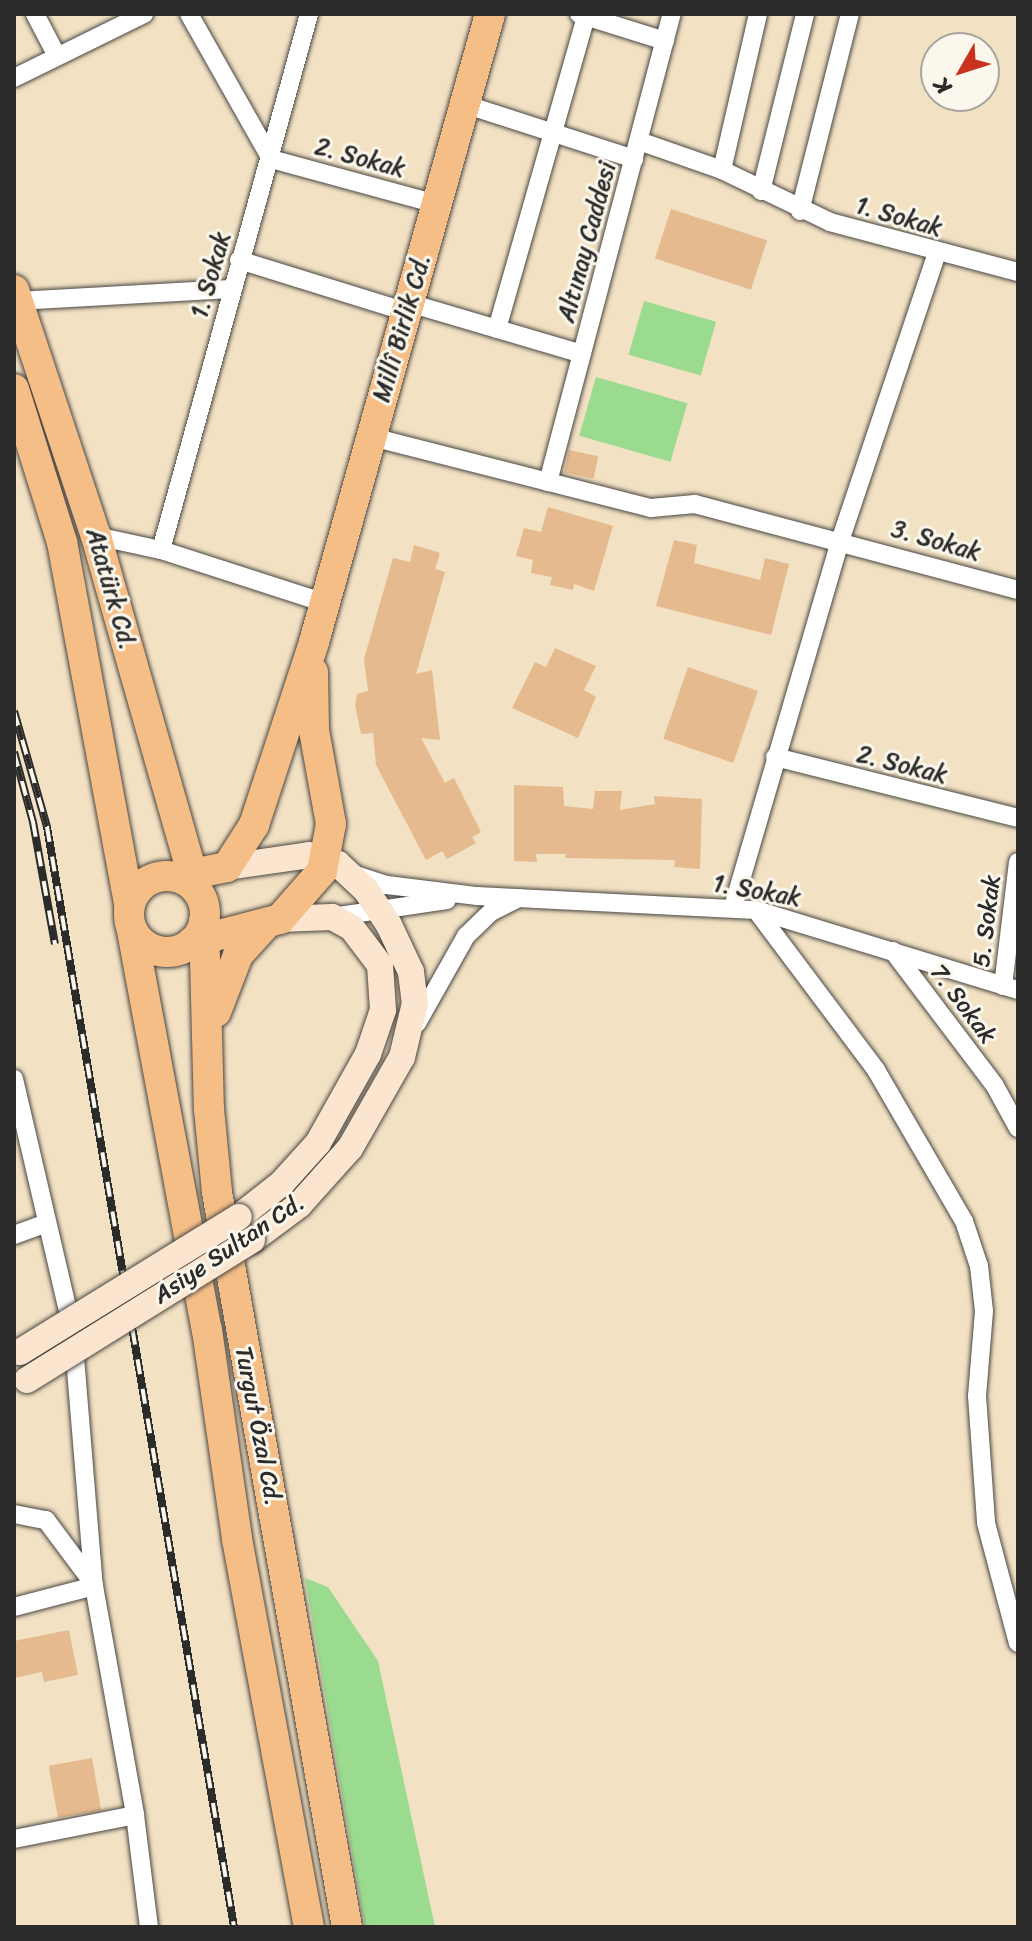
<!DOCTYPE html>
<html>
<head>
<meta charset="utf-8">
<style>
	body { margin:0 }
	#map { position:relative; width:1032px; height:1941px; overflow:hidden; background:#f2e1c3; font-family:Sriracha,sans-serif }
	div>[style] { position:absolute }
	.green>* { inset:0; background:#9bdb90; transform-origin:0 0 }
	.building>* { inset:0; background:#e6ba8f; transform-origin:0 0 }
	.roads { filter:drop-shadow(0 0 2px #494642) drop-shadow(0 0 2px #494642) }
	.minor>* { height:18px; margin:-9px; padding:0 9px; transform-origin:9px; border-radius:9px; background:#fff }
	.secondary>* { height:26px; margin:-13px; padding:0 13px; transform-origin:13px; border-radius:13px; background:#fbe5cf }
	.primary>* { height:30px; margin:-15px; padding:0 15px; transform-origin:15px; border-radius:15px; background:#f6be87 }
	.primary>.ring { margin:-15px; padding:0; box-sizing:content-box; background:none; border:30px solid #f6be87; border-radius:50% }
	.rail>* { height:8px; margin-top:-4px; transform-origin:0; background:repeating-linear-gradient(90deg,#fbf7ec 0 15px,#2b2b2b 0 30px); box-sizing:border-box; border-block:2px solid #2b2b2b }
	.bridges { filter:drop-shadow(0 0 2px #494642) drop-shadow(0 0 2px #494642) }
	.secondary-bridge>* { height:26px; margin:-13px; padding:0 13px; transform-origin:13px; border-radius:13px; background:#fbe5cf }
	span { translate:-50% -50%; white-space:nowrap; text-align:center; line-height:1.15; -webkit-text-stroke:6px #fbf7ec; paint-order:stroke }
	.street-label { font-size:24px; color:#2b2b2b }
	.frame { position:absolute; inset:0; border:16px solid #2b2b2b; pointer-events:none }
	.north { position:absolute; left:920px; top:32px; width:80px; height:80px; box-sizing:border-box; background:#fbf7ec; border:2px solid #a8a59f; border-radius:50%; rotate:231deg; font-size:22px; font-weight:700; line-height:32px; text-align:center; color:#2b2b2b }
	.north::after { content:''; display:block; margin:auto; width:28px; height:36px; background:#c8321e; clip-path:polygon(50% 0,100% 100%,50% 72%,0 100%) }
</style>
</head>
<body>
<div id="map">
	<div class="green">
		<div style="left:644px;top:301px;width:75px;height:56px;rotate:16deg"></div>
		<div style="left:596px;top:377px;width:95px;height:61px;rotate:16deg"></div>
		<div style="clip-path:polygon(305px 1578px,328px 1587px,378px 1661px,435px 1927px,365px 1927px)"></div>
	</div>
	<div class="building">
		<div style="left:671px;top:209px;width:101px;height:52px;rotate:18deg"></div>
		<div style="left:569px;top:450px;width:30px;height:23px;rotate:12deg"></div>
		<div style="clip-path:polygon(548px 507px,613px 526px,594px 591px,574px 584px,573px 590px,550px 585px,552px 577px,531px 573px,533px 560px,516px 556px,524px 528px,541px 532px)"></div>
		<div style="clip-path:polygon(674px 540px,697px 545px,694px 563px,760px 580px,765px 558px,789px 564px,771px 635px,656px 606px)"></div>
		<div style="clip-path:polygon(414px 545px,440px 553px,435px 569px,445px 572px,416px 674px,432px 670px,440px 740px,421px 738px,445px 783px,454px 778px,481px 832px,472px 837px,476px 843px,447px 859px,442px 851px,426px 860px,376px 765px,373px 733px,361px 734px,355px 705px,357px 694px,368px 691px,364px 659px,393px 558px,410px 562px)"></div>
		<div style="clip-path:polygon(555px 648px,596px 666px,584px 690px,596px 697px,578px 738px,512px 708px,535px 662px,546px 667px)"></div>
		<div style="left:688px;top:667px;width:74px;height:76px;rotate:19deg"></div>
		<div style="clip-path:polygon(514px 785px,563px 787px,564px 806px,593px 809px,595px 791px,622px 791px,620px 810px,655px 804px,654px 796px,702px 799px,700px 869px,674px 867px,675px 860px,565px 858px,566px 854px,536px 854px,537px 862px,514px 861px)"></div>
		<div style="clip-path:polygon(69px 1630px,78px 1675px,44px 1682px,42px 1672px,14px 1678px,14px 1641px)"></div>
		<div style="left:92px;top:1758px;width:53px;height:44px;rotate:80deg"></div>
	</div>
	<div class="roads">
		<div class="minor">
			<div style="left:35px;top:14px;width:47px;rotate:62.4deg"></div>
			<div style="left:189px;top:14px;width:167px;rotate:60.5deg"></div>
			<div style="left:271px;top:159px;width:172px;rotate:15.2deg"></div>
			<div style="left:579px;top:14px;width:90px;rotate:17.4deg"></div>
			<div style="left:14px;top:78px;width:145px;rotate:-26.2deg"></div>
			<div style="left:464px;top:104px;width:179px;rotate:17.9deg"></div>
			<div style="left:639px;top:141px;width:88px;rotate:19.3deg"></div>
			<div style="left:722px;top:170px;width:120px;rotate:25.7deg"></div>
			<div style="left:830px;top:222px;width:195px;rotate:14.9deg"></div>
			<div style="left:722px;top:170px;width:160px;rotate:-77deg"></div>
			<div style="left:761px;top:191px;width:182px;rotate:-76deg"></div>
			<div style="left:800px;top:211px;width:203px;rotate:-75.8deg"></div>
			<div style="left:239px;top:260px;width:176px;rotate:17.2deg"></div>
			<div style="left:17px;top:301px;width:214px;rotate:-3.2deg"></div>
			<div style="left:409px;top:303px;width:180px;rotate:16.4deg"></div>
			<div style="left:497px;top:329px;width:328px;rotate:-74.1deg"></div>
			<div style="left:372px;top:437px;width:288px;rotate:14.3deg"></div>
			<div style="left:651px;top:508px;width:44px;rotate:-5.2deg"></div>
			<div style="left:695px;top:504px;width:334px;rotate:14.9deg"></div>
			<div style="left:548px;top:482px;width:484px;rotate:-75.2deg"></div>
			<div style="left:96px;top:536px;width:66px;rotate:12.2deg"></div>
			<div style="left:161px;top:550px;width:172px;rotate:17.9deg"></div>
			<div style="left:161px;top:550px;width:556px;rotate:-74.56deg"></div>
			<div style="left:775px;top:757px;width:251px;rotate:14.1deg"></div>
			<div style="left:356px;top:875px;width:33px;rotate:18deg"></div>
			<div style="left:387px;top:885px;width:91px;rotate:7deg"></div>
			<div style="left:477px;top:896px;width:279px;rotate:2.9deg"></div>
			<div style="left:756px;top:910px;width:274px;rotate:17deg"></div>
			<div style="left:733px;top:907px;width:381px;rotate:-73.7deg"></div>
			<div style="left:840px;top:541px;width:304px;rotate:-71.4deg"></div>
			<div style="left:756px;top:910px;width:200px;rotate:53.1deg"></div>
			<div style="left:876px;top:1070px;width:175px;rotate:59.8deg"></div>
			<div style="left:964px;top:1221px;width:47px;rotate:71.6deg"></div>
			<div style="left:979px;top:1266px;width:45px;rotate:83.7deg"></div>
			<div style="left:984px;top:1311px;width:85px;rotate:94.7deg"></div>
			<div style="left:977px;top:1396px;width:127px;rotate:85.9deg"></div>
			<div style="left:986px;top:1523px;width:124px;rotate:75.1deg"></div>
			<div style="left:332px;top:917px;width:116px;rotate:-8.4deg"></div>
			<div style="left:893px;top:951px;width:169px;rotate:52.9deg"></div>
			<div style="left:995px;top:1086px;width:48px;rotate:61.3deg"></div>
			<div style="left:1003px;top:986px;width:125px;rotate:-83.1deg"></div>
			<div style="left:417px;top:1023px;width:100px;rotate:-60.6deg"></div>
			<div style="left:466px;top:936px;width:35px;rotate:-44deg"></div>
			<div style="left:491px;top:912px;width:31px;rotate:-27deg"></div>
			<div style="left:14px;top:1079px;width:261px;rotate:76.9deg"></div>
			<div style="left:73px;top:1333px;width:254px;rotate:85.3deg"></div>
			<div style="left:94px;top:1586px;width:233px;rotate:79.8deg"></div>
			<div style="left:135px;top:1815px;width:113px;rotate:82.9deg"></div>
			<div style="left:14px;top:1235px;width:35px;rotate:-20deg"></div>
			<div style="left:14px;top:1514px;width:33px;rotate:11deg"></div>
			<div style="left:46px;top:1520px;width:79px;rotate:53.3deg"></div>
			<div style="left:14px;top:1607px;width:83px;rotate:-14.7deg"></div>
			<div style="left:14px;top:1839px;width:123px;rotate:-11.2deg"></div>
		</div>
		<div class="secondary">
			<div style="left:227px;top:867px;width:83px;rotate:-8.3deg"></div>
			<div style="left:309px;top:855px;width:30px;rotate:17deg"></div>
			<div style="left:338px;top:864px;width:38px;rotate:43deg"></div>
			<div style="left:366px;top:890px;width:42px;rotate:56.7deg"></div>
			<div style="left:389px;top:925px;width:52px;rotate:64.9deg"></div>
			<div style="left:411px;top:972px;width:31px;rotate:83deg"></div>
			<div style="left:415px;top:1003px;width:56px;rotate:103.5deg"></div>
			<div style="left:402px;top:1057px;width:105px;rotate:119.7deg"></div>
			<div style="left:350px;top:1148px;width:76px;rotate:131.8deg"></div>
			<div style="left:299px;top:1205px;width:59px;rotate:143.3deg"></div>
			<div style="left:239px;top:1217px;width:55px;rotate:-38.3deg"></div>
			<div style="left:282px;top:1183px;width:54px;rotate:-48deg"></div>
			<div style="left:318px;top:1143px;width:102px;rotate:-60.7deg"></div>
			<div style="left:368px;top:1054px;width:46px;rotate:-71.2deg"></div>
			<div style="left:383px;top:1010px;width:45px;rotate:-93.8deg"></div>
			<div style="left:380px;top:965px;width:46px;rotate:-127.1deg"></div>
			<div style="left:352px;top:928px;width:23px;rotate:-151deg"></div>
			<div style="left:332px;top:917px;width:52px;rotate:177.8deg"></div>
		</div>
		<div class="primary">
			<div style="left:14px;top:290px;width:259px;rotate:71.6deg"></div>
			<div style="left:96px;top:536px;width:369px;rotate:74.1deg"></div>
			<div style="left:14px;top:389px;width:160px;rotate:72.6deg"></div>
			<div style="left:62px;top:542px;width:369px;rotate:79.5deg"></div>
			<div class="ring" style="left:129px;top:876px;width:46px;height:46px"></div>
			<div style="left:177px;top:877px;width:51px;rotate:-11.3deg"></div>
			<div style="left:227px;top:867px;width:50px;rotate:-57.3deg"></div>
			<div style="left:254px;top:825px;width:193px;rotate:-71.8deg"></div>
			<div style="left:314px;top:642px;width:652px;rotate:-74.34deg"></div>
			<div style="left:204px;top:921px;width:188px;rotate:88.5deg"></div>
			<div style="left:209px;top:1109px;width:83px;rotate:84.5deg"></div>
			<div style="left:217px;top:1192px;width:746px;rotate:79.97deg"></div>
			<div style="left:132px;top:931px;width:406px;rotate:79.4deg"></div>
			<div style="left:207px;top:1330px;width:211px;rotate:81.8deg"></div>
			<div style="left:237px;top:1539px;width:395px;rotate:79.5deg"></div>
			<div style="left:192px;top:942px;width:91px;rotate:-14.6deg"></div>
			<div style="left:280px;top:919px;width:64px;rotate:-48.8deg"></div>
			<div style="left:322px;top:871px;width:48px;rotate:-79.2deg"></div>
			<div style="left:331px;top:824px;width:96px;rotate:-100.3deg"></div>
			<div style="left:314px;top:730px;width:58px;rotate:-91deg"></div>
			<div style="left:216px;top:1012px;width:61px;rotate:-68.9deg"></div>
			<div style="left:238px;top:955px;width:42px;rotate:-47.9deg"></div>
		</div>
	</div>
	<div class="rail">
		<div style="left:14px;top:711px;width:121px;rotate:74.1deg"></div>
		<div style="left:47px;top:827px;width:1116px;rotate:80.35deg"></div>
		<div style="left:14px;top:752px;width:73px;rotate:74.8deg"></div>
		<div style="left:33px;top:822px;width:124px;rotate:79.8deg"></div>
	</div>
	<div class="bridges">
		<div class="secondary-bridge">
			<div style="left:20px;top:1352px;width:257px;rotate:-31.7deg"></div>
			<div style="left:27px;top:1380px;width:265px;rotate:-31.9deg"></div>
		</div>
	</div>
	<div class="street-label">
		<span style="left:360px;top:158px;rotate:15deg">2. Sokak</span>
		<span style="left:899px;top:217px;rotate:16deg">1. Sokak</span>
		<span style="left:587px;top:242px;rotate:-75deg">Altınay Caddesi</span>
		<span style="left:211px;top:275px;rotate:-74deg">1. Sokak</span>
		<span style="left:402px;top:328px;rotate:-74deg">Millî Birlik Cd.</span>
		<span style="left:936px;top:541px;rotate:16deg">3. Sokak</span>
		<span style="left:111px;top:589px;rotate:74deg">Atatürk Cd.</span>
		<span style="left:902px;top:765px;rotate:14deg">2. Sokak</span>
		<span style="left:757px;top:891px;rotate:10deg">1. Sokak</span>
		<span style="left:987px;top:921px;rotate:-83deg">5. Sokak</span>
		<span style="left:963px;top:1004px;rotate:53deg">7. Sokak</span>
		<span style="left:229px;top:1249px;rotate:-34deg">Asiye Sultan Cd.</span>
		<span style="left:258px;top:1426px;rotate:79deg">Turgut Özal Cd.</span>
	</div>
	<div class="frame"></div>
	<div class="north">K</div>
</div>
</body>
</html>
